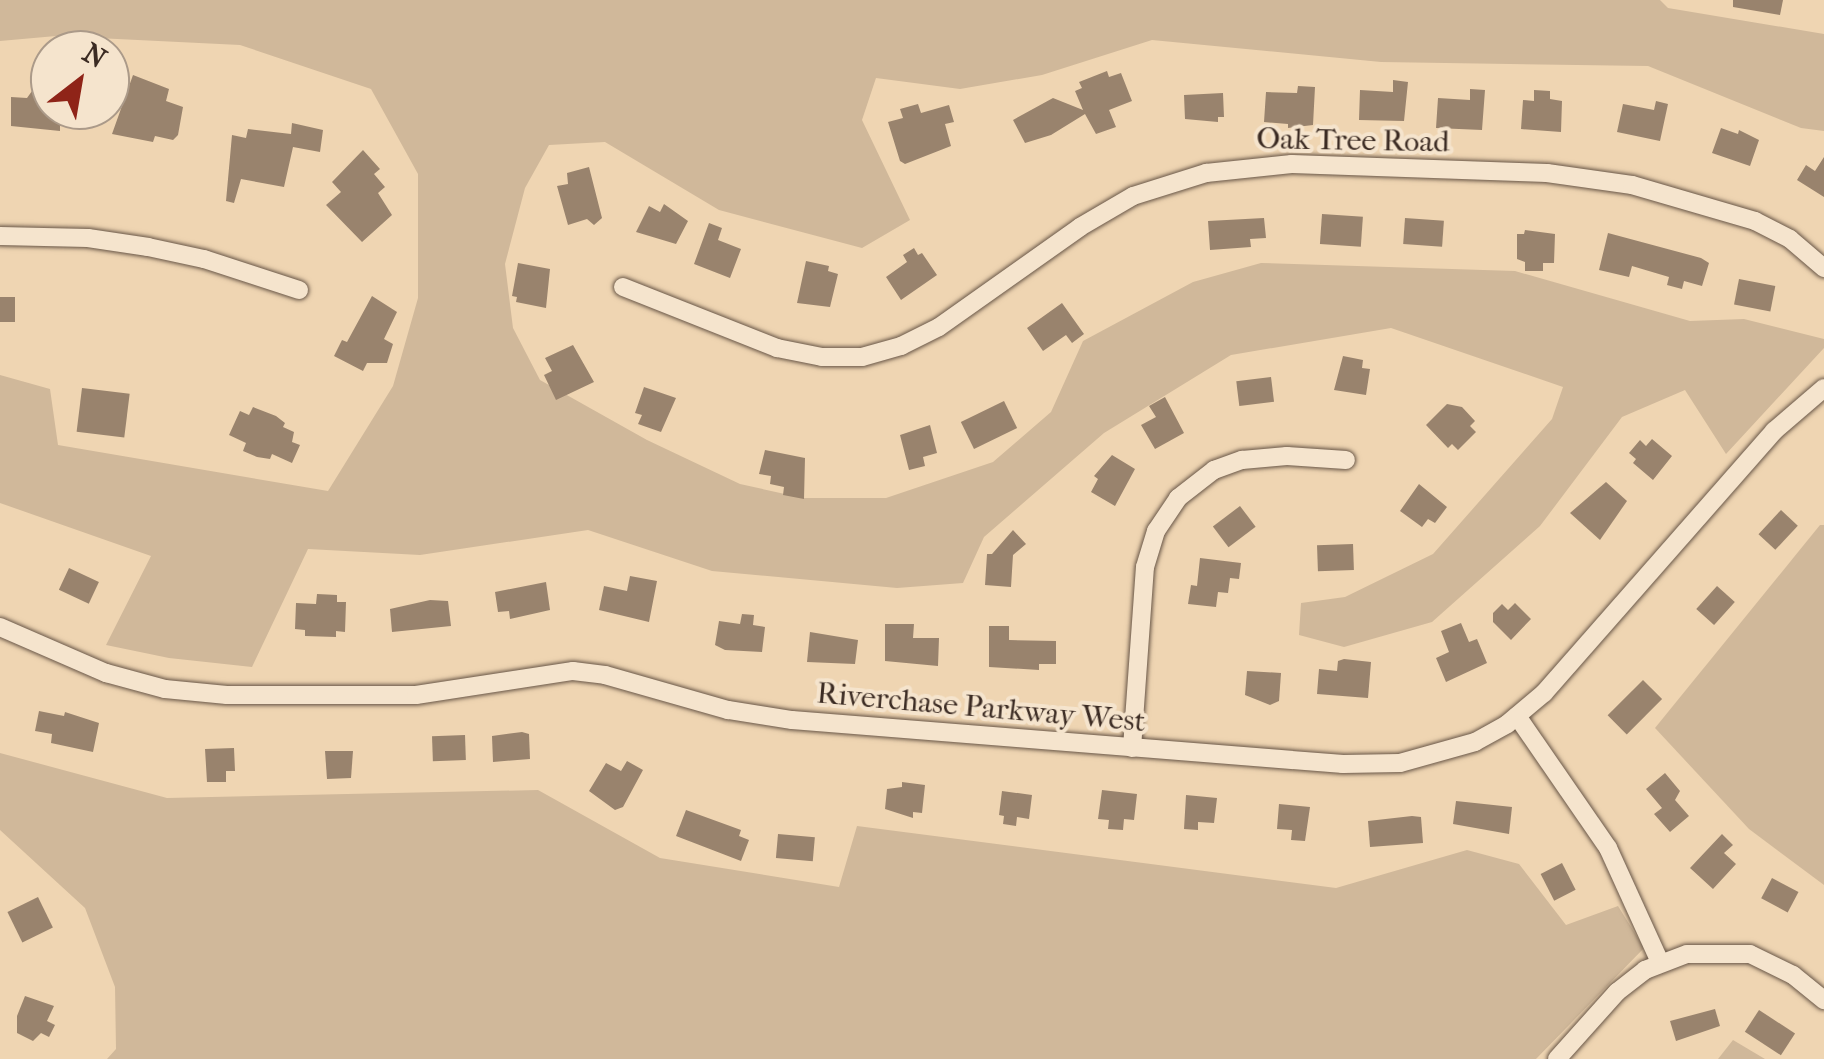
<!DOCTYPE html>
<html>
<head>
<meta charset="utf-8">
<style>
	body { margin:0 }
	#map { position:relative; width:1824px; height:1059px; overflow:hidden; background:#efd5b2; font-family:"IM FELL French Canon",serif }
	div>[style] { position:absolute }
	.green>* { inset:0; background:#d0b89a }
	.building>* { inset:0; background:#99836d; transform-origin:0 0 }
	.roads { filter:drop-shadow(0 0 2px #685647) drop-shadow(0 0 2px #685647) }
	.minor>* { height:18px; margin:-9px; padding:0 9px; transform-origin:9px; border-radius:9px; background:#f5e4cd }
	span { translate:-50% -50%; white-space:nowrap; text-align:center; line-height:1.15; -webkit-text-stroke:8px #f5e4cd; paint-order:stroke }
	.street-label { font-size:30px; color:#3b2b23 }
	.north { position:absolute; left:30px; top:30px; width:100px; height:100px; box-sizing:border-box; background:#f5e4cd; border:2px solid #ab9a89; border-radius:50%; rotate:31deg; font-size:28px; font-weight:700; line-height:40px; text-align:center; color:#3b2b23 }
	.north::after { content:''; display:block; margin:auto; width:35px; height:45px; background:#8f2418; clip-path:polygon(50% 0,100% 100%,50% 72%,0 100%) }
</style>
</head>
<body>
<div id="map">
	<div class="green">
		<div style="clip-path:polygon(0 0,1660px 0,1668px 8px,1824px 34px,1824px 131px,1801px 128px,1648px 66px,1381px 62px,1152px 40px,1042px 75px,960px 89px,876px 78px,862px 120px,910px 220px,862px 248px,719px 210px,605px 142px,549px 145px,525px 188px,505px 264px,513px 328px,540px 380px,647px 440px,740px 484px,803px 498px,886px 498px,993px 462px,1051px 412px,1083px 341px,1193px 282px,1261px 263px,1515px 271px,1690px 321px,1744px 319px,1824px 339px,1824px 348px,1726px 454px,1685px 390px,1622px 417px,1540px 526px,1432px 622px,1344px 647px,1299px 635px,1301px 603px,1345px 597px,1433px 554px,1552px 419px,1563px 387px,1391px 328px,1231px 355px,1104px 433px,984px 537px,963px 583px,897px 588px,712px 571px,588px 530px,420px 555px,308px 549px,252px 667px,169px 658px,106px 645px,151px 556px,0 503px,0 375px,50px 389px,58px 445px,328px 491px,393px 386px,418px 298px,418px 174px,371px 89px,240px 45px,56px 36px,0 41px)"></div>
		<div style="clip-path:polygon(1820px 525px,1824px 525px,1824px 885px,1749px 829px,1655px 728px)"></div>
		<div style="clip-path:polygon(0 753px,167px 798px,538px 790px,660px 858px,839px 887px,857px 826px,1336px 888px,1467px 850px,1519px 864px,1566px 925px,1618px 906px,1644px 948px,1536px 1059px,107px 1059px,116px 1049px,115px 987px,85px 908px,0 830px)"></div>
		<div style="clip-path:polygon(1733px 1040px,1765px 1059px,1718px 1059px)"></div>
	</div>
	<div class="building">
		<div style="clip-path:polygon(1733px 0,1783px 0,1780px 15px,1733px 7px)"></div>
		<div style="clip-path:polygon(1107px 71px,1109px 77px,1121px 73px,1132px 101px,1109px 110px,1116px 127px,1096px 134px,1085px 114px,1051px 135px,1025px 143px,1013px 120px,1053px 98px,1083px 110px,1075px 91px,1082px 88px,1079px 82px)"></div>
		<div style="clip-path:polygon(133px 75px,169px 89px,166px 101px,183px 107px,178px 135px,173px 140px,155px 136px,153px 142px,112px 134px)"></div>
		<div style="clip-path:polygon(1393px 80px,1408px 82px,1404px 121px,1359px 120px,1360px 90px,1393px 92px)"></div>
		<div style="clip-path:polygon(37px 84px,50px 85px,50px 110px,70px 110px,70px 126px,60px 126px,60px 131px,11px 126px,11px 97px,27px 98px)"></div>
		<div style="clip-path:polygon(1298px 86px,1315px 87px,1313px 125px,1288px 128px,1288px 124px,1264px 122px,1266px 92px,1297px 93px)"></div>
		<div style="clip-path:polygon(1470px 89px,1485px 90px,1482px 130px,1436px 128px,1438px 98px,1470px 100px)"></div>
		<div style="clip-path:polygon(1534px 90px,1550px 91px,1550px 99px,1562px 101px,1561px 132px,1521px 129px,1523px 100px,1534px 101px)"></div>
		<div style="clip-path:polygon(1223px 93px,1224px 117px,1218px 117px,1218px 122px,1185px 119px,1184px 95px)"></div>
		<div style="clip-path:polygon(1656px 101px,1668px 104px,1660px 141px,1617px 132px,1623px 104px,1654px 110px)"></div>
		<div style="clip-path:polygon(918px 104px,921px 113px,949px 105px,954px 122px,945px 124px,951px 146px,905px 164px,900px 161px,888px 122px,903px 118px,900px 109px)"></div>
		<div style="clip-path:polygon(292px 123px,323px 130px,320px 152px,293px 147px,284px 187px,241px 179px,234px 203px,226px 201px,232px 135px,246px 138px,248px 129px,291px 134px)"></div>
		<div style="clip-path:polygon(1721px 128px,1738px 134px,1739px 130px,1759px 140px,1750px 166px,1712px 153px)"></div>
		<div style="clip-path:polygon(363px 150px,380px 169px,374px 174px,385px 187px,378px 193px,392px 215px,362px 242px,326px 205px,341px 192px,332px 182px)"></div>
		<div style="clip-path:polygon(1824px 157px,1824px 197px,1797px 180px,1806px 165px,1815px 171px)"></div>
		<div style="clip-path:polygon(589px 167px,602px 218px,594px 225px,587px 219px,568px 225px,557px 186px,568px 184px,567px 173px)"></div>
		<div style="clip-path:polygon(664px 204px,688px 221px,676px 244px,636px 232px,649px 206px,660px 212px)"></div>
		<div style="left:1322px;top:214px;width:41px;height:30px;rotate:4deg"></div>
		<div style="clip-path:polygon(1264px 218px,1266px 238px,1250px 239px,1251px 247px,1210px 250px,1208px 221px)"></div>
		<div style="left:1405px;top:218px;width:39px;height:26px;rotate:4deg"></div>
		<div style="clip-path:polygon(709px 223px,722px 228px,718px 240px,741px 249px,730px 278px,694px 264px)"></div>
		<div style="clip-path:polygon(1525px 230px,1555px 234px,1554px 263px,1543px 263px,1543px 271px,1525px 271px,1525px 262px,1517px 259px,1517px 234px,1524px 234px)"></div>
		<div style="clip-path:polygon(1608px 233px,1701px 258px,1709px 263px,1702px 286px,1684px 281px,1682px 289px,1667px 285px,1669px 277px,1632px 266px,1629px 277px,1599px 270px)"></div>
		<div style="clip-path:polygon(914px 248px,918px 255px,922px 253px,937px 275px,901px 300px,886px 277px,907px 262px,903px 255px)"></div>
		<div style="clip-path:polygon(806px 261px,829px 266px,828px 271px,838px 274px,830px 307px,797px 303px)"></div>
		<div style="clip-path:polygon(518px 263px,550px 269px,546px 308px,516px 302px,517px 297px,512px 296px)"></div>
		<div style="left:1739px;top:279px;width:37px;height:26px;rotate:11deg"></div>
		<div style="clip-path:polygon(372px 296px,397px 312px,384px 339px,393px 344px,387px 363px,367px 363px,363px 371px,334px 356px,342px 340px,347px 342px)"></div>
		<div style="left:0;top:297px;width:15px;height:25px"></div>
		<div style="clip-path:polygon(1062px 303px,1084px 334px,1072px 343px,1066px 335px,1043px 351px,1027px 328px)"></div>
		<div style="clip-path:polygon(573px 345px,594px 382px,556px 400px,544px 375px,552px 371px,545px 358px)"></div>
		<div style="clip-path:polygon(1343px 356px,1363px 360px,1362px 368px,1370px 369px,1366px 395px,1334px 390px)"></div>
		<div style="left:1271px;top:377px;width:25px;height:35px;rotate:83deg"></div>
		<div style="clip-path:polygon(644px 387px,676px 398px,661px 432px,638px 424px,642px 415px,635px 413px)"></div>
		<div style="left:82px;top:388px;width:48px;height:44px;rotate:7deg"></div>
		<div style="clip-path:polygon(1165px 397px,1184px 433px,1155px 449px,1141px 425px,1156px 417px,1149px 406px)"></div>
		<div style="left:1004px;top:401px;width:30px;height:48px;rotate:64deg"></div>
		<div style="clip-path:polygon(1447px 404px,1462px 407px,1475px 421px,1470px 426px,1476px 432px,1458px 450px,1452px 444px,1448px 448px,1426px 425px)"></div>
		<div style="clip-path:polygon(253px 407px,276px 416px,285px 423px,283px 427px,294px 432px,292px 442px,300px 445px,292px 463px,272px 454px,270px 459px,257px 457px,243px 451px,246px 443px,229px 435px,240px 411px,249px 415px)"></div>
		<div style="clip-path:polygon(930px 425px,937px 453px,923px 457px,925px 466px,909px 470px,900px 435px)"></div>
		<div style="clip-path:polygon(1652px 439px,1672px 456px,1653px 480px,1633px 463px,1636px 459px,1629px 453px,1640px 440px,1646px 446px)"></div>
		<div style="clip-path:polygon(765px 450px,805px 458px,804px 499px,783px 495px,784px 487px,770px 484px,771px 476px,759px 474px)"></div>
		<div style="clip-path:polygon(1112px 455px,1135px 469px,1115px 506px,1091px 492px,1098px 479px,1094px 476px)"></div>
		<div style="clip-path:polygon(1606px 482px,1627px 501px,1600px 540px,1570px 513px)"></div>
		<div style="clip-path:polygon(1419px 484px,1447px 507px,1435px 523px,1428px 519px,1422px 527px,1400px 511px)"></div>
		<div style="left:1240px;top:506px;width:26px;height:34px;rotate:53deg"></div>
		<div style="left:1781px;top:510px;width:23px;height:33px;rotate:43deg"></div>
		<div style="clip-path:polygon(1013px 530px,1026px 544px,1013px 555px,1011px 587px,985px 585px,987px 554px,992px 554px)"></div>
		<div style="left:1353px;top:544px;width:26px;height:36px;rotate:88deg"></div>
		<div style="clip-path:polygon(1200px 558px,1241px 563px,1239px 579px,1230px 578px,1228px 593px,1218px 592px,1216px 607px,1188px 604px,1191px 585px,1197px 586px)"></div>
		<div style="left:69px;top:568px;width:33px;height:24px;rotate:25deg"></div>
		<div style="clip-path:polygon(630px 576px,657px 581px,649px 622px,599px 610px,604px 586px,627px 591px)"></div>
		<div style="clip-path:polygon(546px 582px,550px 610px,510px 619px,509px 611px,498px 612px,495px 592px)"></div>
		<div style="left:1717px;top:586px;width:24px;height:31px;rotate:42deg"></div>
		<div style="clip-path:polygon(317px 594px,337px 595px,337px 602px,346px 602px,345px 632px,336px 631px,336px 637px,305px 636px,305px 630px,295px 629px,296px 603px,316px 604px)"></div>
		<div style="clip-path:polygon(430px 600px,448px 601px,451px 626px,392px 632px,390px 609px)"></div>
		<div style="clip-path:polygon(1515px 603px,1531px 619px,1511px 640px,1493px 622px,1493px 613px,1502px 604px,1508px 610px)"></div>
		<div style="clip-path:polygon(742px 614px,754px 615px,753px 625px,765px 627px,762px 652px,725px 650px,715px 645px,719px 621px,740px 624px)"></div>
		<div style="clip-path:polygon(1461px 623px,1469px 642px,1477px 639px,1487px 663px,1446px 682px,1436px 658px,1449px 652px,1441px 631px)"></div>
		<div style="clip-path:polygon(885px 624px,914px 624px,913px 638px,939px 638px,938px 666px,885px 661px)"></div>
		<div style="clip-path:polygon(989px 626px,1009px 626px,1009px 640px,1056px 641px,1056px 664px,1039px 664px,1039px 670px,989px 667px)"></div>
		<div style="clip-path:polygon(810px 632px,858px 640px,855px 664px,807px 662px)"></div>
		<div style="clip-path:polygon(1344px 659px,1371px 662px,1368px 698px,1317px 694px,1319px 669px,1337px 671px,1338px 661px)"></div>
		<div style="clip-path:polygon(1247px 671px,1281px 673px,1279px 701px,1270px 705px,1245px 695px)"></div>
		<div style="left:1643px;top:680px;width:27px;height:50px;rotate:45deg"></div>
		<div style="clip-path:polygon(39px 711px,64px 716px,65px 712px,99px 723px,93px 752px,51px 743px,52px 734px,35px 731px)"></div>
		<div style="clip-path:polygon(522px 732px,529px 734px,530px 759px,493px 762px,492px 736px)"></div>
		<div style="left:465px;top:735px;width:25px;height:33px;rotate:88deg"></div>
		<div style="clip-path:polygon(234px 748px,235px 771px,226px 771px,226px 782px,207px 782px,205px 749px)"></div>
		<div style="clip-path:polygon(325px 751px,353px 751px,351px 778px,327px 779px)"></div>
		<div style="clip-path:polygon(627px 761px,643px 770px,623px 807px,615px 810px,589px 791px,606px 763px,621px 771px)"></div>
		<div style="clip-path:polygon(1665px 773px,1680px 791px,1675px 800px,1689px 816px,1670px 832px,1654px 814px,1662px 808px,1646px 789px)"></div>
		<div style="clip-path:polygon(902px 782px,925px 785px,922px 813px,913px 812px,913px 818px,885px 809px,887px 789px,902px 787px)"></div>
		<div style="clip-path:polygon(1102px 790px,1137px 794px,1134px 820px,1124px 819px,1123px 830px,1108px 829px,1109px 820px,1098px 819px)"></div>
		<div style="clip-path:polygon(1002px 791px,1032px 795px,1029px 819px,1017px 817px,1016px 826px,1003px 824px,1004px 816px,999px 815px)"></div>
		<div style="clip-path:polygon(1186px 795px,1217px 798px,1214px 823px,1198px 822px,1198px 830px,1184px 829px)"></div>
		<div style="clip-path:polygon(1456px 801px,1512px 807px,1509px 834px,1453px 824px)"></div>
		<div style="clip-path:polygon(1279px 804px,1310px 807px,1305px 841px,1291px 840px,1292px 830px,1277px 829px)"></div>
		<div style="clip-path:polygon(686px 810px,741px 830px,739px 836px,749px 840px,741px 861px,676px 836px)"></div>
		<div style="clip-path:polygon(1412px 816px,1421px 817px,1423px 843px,1370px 847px,1368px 821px)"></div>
		<div style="left:778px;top:834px;width:37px;height:24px;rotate:5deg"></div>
		<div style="clip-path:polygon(1722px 834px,1733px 845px,1724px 853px,1736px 864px,1713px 889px,1690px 868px)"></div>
		<div style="left:1562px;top:863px;width:30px;height:24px;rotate:63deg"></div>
		<div style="left:1772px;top:878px;width:30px;height:23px;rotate:28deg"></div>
		<div style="left:38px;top:897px;width:34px;height:34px;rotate:64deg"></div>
		<div style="clip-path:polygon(25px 996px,54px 1006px,47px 1021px,55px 1025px,49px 1037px,41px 1033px,33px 1041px,17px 1033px,17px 1016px)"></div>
		<div style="clip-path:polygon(1715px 1009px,1720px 1026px,1676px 1041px,1670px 1021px)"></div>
		<div style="left:1759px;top:1010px;width:43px;height:26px;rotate:33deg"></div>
	</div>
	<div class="roads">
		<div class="minor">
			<div style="left:0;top:236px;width:88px;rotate:1.3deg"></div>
			<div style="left:88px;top:238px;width:61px;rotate:8.5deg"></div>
			<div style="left:148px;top:247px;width:57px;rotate:12.1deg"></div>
			<div style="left:204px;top:259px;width:100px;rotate:18.1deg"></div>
			<div style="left:623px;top:287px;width:166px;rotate:21.6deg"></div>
			<div style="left:777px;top:348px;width:46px;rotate:11.3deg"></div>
			<div style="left:822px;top:357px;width:40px"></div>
			<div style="left:862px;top:357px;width:41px;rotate:-15.8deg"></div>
			<div style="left:901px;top:346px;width:42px;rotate:-26.6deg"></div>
			<div style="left:939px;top:327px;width:173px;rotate:-35.3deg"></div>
			<div style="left:1080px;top:227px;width:61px;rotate:-30.3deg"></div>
			<div style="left:1133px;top:196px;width:77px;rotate:-17.5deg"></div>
			<div style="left:1206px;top:173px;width:86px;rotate:-6deg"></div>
			<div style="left:1292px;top:164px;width:255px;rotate:2deg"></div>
			<div style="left:1547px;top:173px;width:86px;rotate:8deg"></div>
			<div style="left:1632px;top:185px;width:128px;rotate:16.3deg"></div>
			<div style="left:1755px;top:221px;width:39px;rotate:27deg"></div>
			<div style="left:1790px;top:239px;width:45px;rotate:40.5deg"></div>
			<div style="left:0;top:627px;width:116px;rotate:23.5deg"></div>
			<div style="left:106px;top:673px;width:61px;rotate:15.2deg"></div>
			<div style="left:165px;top:689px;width:62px;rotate:5.5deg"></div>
			<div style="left:227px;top:695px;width:189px"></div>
			<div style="left:416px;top:695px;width:159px;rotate:-8.7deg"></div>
			<div style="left:573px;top:671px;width:32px;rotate:7deg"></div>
			<div style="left:605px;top:675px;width:128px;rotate:15.9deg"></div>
			<div style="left:728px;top:710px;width:65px;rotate:8.9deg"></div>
			<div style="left:792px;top:720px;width:553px;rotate:4.57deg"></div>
			<div style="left:1343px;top:764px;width:57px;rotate:-1deg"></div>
			<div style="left:1400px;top:763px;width:78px;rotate:-15.6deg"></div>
			<div style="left:1475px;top:742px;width:37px;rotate:-29deg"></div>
			<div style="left:1507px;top:724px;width:48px;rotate:-40deg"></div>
			<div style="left:1544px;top:693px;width:349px;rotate:-48.7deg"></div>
			<div style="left:1774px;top:431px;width:66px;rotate:-40.7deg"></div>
			<div style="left:1517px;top:716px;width:160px;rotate:55.4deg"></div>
			<div style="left:1608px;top:848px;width:125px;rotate:65.5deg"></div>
			<div style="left:1132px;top:748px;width:181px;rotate:-85.9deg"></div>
			<div style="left:1145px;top:567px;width:38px;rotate:-73deg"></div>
			<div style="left:1156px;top:531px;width:40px;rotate:-56deg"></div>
			<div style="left:1178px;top:498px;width:46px;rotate:-37.9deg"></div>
			<div style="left:1214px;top:470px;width:30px;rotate:-20deg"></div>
			<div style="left:1242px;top:460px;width:45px;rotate:-5.1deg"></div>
			<div style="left:1287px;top:456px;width:59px;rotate:3.9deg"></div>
			<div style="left:1557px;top:1059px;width:90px;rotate:-48.2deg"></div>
			<div style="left:1617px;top:992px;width:36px;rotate:-38deg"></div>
			<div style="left:1645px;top:970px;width:45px;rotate:-20.9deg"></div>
			<div style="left:1687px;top:954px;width:63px"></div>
			<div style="left:1750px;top:954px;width:48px;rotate:26deg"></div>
			<div style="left:1793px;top:975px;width:40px;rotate:39deg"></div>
		</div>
	</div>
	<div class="street-label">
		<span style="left:1353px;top:141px;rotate:1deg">Oak Tree Road</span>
		<span style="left:981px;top:708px;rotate:5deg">Riverchase Parkway West</span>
	</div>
	<div class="north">N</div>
</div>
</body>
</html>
